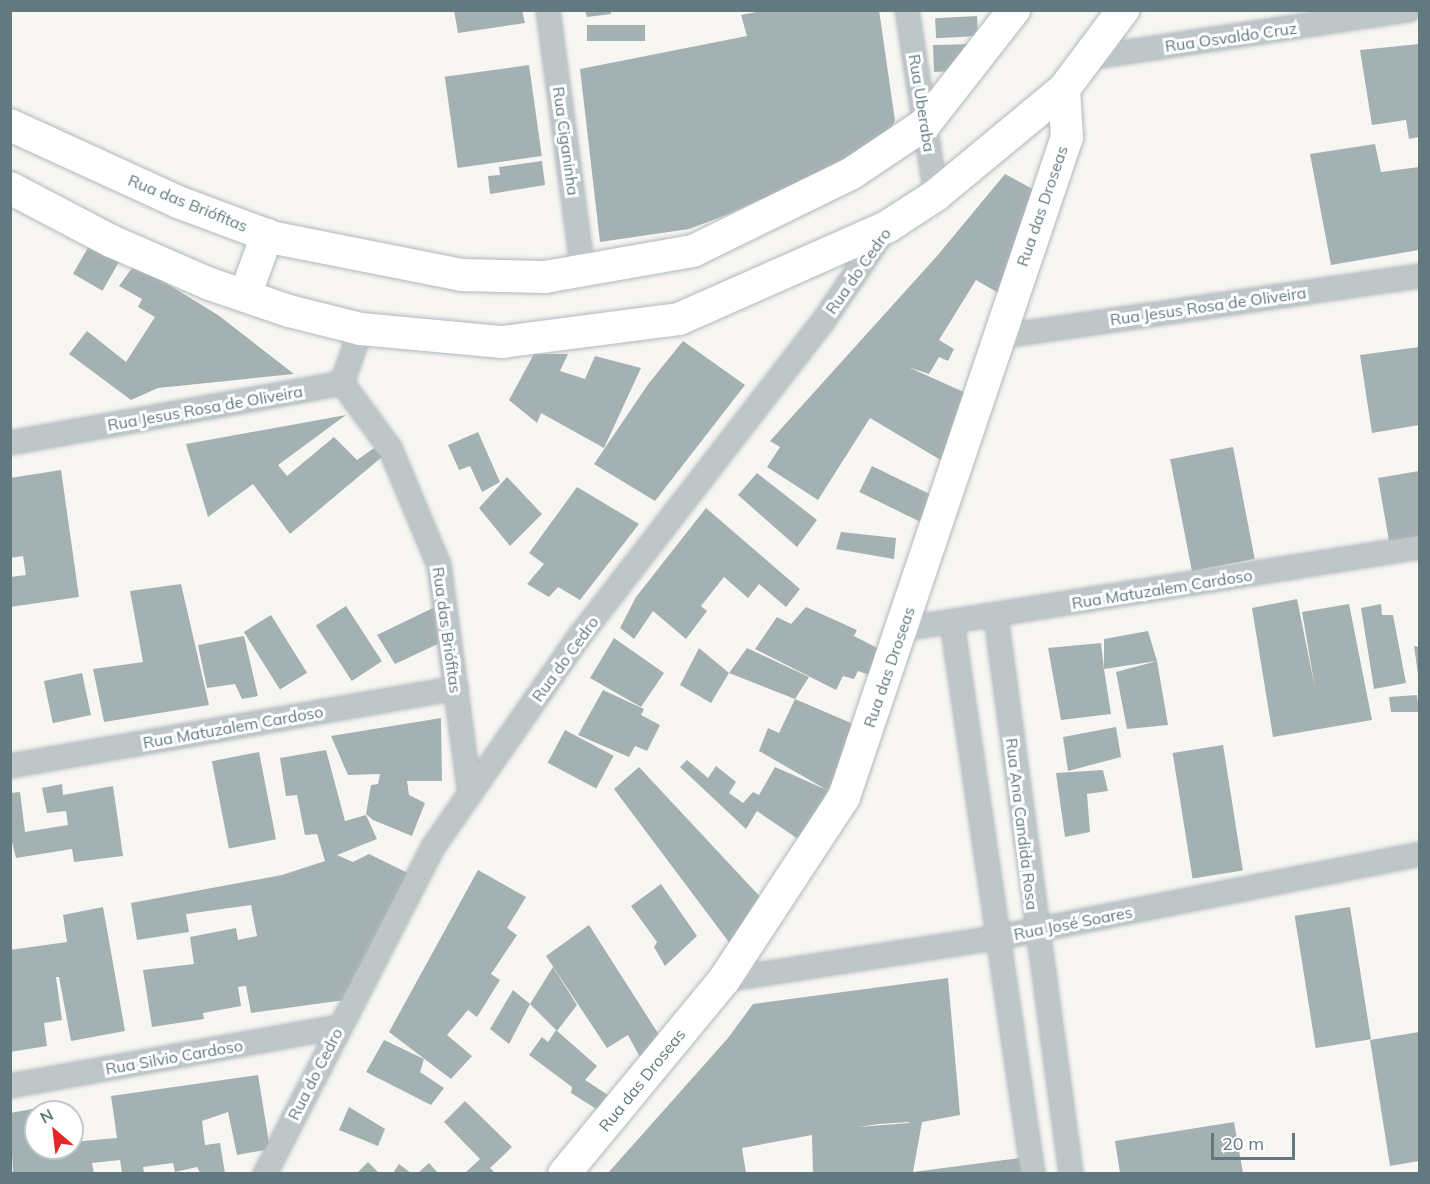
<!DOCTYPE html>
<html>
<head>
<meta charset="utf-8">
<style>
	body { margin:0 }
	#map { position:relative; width:1430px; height:1184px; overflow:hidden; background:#f7f6f3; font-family:Mulish,sans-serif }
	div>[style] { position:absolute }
	.building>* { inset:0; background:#a4b1b3; transform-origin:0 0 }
	.roads { filter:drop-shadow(0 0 2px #afb8bb) drop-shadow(0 0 2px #afb8bb) }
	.street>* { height:22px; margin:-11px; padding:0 11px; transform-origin:11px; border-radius:11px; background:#bfc6c8 }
	.secondary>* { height:32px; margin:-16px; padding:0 16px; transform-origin:16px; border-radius:16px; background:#fff }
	span { translate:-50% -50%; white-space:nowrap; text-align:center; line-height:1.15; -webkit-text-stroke:6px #fff; paint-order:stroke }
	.street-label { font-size:16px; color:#61797f }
	.frame { position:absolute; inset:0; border:12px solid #61797f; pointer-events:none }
	.north { position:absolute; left:24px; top:1100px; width:60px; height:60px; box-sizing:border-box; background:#fff; border:2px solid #c0c9cc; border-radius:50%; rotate:332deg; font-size:16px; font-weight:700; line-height:24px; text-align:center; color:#61797f }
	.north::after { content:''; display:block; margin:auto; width:21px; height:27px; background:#e62425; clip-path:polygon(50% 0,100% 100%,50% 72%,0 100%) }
	.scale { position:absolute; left:1211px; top:1133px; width:84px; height:27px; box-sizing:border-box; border:3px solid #61797f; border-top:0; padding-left:8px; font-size:18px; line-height:21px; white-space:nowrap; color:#61797f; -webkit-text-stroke:4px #fff; paint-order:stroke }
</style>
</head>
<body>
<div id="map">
	<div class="building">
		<div style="clip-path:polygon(454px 10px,522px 10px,525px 23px,458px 33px)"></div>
		<div style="clip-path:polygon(585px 10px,610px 10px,611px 14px,587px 17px)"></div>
		<div style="clip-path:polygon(766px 10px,879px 10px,895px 121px,888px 133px,837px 164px,729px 214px,689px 229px,600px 242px,580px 69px,747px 36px,741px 15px)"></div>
		<div style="left:977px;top:16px;width:20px;height:42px;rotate:87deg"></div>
		<div style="left:645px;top:25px;width:16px;height:58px;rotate:90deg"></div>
		<div style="clip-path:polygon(977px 44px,955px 71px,934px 72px,933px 45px)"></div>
		<div style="clip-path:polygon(1419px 44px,1419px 137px,1409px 139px,1406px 120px,1372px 125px,1360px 50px)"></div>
		<div style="left:529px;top:65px;width:92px;height:85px;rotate:82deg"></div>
		<div style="clip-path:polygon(1375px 144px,1381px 172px,1419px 167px,1419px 250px,1331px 265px,1310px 154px)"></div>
		<div style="clip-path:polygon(542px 161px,545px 185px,490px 194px,488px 176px,500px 175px,499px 167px)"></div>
		<div style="clip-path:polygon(1005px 174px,1040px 193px,1002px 295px,976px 280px,939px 340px,954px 349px,948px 361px,939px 357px,929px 374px,908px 367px,966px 393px,944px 462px,870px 418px,818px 500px,767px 467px,780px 447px,770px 441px,937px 256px)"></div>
		<div style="left:93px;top:239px;width:34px;height:40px;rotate:30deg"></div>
		<div style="clip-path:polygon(135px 264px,218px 315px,294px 374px,158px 388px,131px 400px,69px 354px,87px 331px,126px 362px,155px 317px,138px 307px,142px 299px,119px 286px)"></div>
		<div style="clip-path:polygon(683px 341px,745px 385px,655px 501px,594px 464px,649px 383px)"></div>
		<div style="clip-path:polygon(1419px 347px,1419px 425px,1372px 433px,1360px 355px)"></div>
		<div style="clip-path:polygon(534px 354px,568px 354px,560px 371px,585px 379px,595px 356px,641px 368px,604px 448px,541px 413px,537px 423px,509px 400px)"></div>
		<div style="clip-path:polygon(346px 415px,278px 465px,287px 476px,334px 437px,357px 460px,374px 448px,382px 457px,290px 534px,253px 484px,208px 517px,186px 444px)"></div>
		<div style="clip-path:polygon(478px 432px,500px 482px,482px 492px,470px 466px,459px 470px,448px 445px)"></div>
		<div style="left:1233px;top:447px;width:114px;height:64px;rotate:79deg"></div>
		<div style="left:872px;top:466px;width:67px;height:29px;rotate:26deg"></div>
		<div style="clip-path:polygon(61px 470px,79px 597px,10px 607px,10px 577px,26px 575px,23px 556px,10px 558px,10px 478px)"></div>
		<div style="clip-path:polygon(1419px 471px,1419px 536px,1389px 541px,1378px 478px)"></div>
		<div style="clip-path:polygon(757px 473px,817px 520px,797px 547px,738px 495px)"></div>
		<div style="clip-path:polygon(507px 477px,542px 514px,510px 546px,479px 508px)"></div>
		<div style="clip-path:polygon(577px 487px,639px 524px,580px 600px,558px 587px,549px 597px,527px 584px,544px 564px,529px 553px)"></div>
		<div style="clip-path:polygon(706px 508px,800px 589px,786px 607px,759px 584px,748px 598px,724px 577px,701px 606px,707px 611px,686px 639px,653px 611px,634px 639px,620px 628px,636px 597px)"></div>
		<div style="clip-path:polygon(841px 532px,896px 538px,894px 559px,836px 549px)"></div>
		<div style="clip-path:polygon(181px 584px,209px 705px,104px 722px,93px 669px,143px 662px,130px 591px)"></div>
		<div style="clip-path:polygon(1297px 599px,1315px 688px,1302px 612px,1349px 604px,1372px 720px,1273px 737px,1252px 608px)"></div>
		<div style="clip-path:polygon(1381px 604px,1382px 615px,1393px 615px,1406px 683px,1374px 689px,1361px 608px)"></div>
		<div style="left:346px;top:606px;width:66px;height:36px;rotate:57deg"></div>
		<div style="clip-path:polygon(435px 607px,442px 642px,395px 664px,377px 635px)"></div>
		<div style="clip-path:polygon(806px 607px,857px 630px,854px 636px,883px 651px,875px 677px,858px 671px,854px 679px,843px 676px,836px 690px,755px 649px,777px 617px,791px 624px)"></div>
		<div style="left:271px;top:615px;width:68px;height:32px;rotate:58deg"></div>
		<div style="clip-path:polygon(1148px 631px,1157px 661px,1168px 725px,1127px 729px,1116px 672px,1157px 661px,1104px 669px,1111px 714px,1061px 720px,1048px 648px,1101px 643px,1104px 669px,1104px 639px)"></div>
		<div style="clip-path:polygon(244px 636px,258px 696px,242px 699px,235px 684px,207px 688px,198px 645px)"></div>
		<div style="clip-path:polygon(614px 638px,664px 673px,641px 707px,590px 678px)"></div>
		<div style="clip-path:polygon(1414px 646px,1419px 647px,1419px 674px,1418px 674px)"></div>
		<div style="clip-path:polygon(699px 648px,729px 673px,711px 703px,680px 685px)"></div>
		<div style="clip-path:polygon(747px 648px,809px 677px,795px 699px,729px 673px)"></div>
		<div style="left:82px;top:673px;width:43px;height:39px;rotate:78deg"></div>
		<div style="clip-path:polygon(603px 690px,644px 709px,641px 715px,660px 725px,647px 751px,635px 746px,629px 757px,578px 735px)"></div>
		<div style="clip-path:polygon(1417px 695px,1419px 712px,1391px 712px,1389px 697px)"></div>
		<div style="clip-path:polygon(795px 699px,858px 726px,844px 760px,801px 841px,757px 811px,746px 829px,680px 767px,687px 760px,708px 778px,716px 766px,736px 782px,729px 793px,743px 803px,753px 792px,759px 795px,775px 767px,827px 790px,759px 751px,768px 728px,779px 733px)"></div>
		<div style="clip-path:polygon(441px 718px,442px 781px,407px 781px,409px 795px,425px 803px,412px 836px,373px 820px,366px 814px,371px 785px,378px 784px,380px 774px,348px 775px,331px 736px)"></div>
		<div style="clip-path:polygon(1116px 727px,1121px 757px,1068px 771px,1063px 737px)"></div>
		<div style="left:565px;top:730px;width:55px;height:37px;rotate:28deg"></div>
		<div style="left:1223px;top:745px;width:127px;height:51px;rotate:81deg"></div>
		<div style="clip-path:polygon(326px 750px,345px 821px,366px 815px,377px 839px,337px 855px,353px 862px,369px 854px,414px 876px,352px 999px,251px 1013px,246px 986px,238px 987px,241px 1006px,203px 1013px,204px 1019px,152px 1027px,143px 970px,194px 964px,190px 937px,236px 928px,238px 940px,257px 936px,251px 905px,186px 914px,189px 932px,137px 940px,131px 903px,282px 875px,325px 861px,317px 834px,305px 835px,297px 795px,286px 796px,280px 758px)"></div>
		<div style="left:259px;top:752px;width:89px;height:48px;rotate:79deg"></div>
		<div style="clip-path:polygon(639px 767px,764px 901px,734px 949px,614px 789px)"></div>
		<div style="clip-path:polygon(1103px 770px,1108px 791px,1087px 794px,1090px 832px,1065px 837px,1056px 773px)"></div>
		<div style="clip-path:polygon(62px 784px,63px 795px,113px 786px,123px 856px,74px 862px,72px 849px,16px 858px,10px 834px,10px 793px,20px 792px,25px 832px,68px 825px,66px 811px,47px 813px,42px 788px)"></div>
		<div style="clip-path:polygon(478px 870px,526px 897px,507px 928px,517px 935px,491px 974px,500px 980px,477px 1017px,468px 1010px,447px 1035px,472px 1056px,451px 1079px,389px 1032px)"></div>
		<div style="clip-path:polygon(661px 884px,697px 936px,665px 966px,654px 947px,657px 942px,631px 906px)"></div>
		<div style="clip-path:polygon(103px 907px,125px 1031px,71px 1041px,59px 977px,56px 977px,62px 1020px,44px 1023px,47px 1046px,10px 1052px,10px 950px,67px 942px,63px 915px)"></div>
		<div style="left:1350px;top:907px;width:134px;height:56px;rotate:81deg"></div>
		<div style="clip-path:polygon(589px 925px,661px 1038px,642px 1061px,628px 1035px,607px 1048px,546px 956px)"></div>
		<div style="clip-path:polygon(553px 967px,577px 1005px,557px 1031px,530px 1004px)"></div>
		<div style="clip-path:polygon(evenodd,948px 978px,960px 1115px,922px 1122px,913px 1172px,1027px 1157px,1029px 1173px,813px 1173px,812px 1135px,742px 1148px,746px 1173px,608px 1173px,728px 1038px,753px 1004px,948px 978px,909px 1122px,909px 1123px,858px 1127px,879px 1124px,909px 1122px)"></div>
		<div style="clip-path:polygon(513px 990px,530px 1004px,509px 1044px,490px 1029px)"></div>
		<div style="clip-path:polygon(556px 1030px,597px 1066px,585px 1080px,608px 1095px,598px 1110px,571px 1093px,572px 1087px,529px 1055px,542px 1037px,548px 1042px)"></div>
		<div style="clip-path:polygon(1419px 1032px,1419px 1161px,1390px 1166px,1370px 1040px)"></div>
		<div style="clip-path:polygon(384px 1040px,424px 1059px,420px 1072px,444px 1088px,431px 1105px,366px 1072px)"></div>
		<div style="clip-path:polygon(258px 1075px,270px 1149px,237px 1155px,228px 1112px,202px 1121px,205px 1145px,220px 1143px,225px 1173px,200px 1173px,197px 1167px,175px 1172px,173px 1163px,143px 1167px,144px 1173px,122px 1173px,120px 1160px,92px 1163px,94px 1173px,13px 1173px,10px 1113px,60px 1104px,61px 1112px,36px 1112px,36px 1148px,72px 1148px,72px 1142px,117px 1138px,111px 1096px)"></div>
		<div style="clip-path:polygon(465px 1101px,512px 1147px,490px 1168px,495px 1173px,465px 1173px,480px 1159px,444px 1122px)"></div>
		<div style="clip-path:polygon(349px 1107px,385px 1129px,378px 1146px,339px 1130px)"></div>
		<div style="clip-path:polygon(1234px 1122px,1243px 1173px,1120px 1173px,1115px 1141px)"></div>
		<div style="clip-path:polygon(368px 1162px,379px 1173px,357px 1173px)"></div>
		<div style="clip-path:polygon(429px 1163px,438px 1173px,418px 1173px)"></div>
		<div style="clip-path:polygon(399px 1164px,411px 1173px,393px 1173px)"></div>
	</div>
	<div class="roads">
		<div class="street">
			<div style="left:548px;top:10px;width:264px;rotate:82.4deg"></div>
			<div style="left:907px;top:10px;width:187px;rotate:81.1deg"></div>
			<div style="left:1087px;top:58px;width:326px;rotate:-8.5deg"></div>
			<div style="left:996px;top:337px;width:428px;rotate:-8.2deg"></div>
			<div style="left:342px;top:383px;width:81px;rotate:53.6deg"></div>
			<div style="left:390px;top:448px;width:127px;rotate:67.3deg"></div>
			<div style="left:439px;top:565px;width:231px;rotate:82.3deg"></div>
			<div style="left:10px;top:443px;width:337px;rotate:-10.2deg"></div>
			<div style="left:342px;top:383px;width:57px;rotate:-70.6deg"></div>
			<div style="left:996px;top:617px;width:562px;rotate:82.33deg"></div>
			<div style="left:952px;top:622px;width:558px;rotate:81.65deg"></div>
			<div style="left:903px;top:629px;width:523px;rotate:-9.01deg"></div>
			<div style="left:10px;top:766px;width:453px;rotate:-9.9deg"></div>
			<div style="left:724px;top:980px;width:280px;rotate:-8.8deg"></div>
			<div style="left:1001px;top:937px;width:427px;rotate:-11.2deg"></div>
			<div style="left:10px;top:1086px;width:333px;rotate:-10.2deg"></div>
			<div style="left:265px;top:1174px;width:368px;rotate:-62.8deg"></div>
			<div style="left:433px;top:847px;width:256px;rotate:-55.2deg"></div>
			<div style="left:579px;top:637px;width:397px;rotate:-52.3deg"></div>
			<div style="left:822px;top:323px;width:116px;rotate:-55.9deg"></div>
		</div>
		<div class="secondary">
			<div style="left:10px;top:125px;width:185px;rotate:24.6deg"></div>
			<div style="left:178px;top:202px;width:103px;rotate:20.4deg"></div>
			<div style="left:275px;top:238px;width:191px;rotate:11.2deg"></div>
			<div style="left:462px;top:275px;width:83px;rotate:1.4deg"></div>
			<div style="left:545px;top:277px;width:150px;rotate:-10deg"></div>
			<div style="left:693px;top:251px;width:177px;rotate:-26.1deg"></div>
			<div style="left:852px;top:173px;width:88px;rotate:-33.9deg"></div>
			<div style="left:925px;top:124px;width:145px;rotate:-52deg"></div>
			<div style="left:10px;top:188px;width:114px;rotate:27.7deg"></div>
			<div style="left:111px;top:241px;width:108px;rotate:23.5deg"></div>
			<div style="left:210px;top:284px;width:83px;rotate:18.9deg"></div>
			<div style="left:289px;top:311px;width:74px;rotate:14deg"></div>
			<div style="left:361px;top:329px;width:142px;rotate:5.3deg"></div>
			<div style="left:502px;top:342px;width:178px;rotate:-7.4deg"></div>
			<div style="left:679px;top:319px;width:227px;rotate:-23.9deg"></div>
			<div style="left:887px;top:227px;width:59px;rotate:-33.1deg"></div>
			<div style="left:936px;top:195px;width:166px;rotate:-39.6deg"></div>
			<div style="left:1064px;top:89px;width:99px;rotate:-53.2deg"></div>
			<div style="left:245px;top:296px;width:65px;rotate:-70.2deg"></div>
			<div style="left:564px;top:1174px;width:251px;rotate:-50.5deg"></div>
			<div style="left:724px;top:980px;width:219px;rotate:-56.7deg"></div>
			<div style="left:844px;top:797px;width:697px;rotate:-71.33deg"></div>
			<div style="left:1067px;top:137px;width:48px;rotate:-93.6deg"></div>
		</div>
	</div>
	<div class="street-label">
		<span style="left:1231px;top:37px;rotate:-8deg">Rua Osvaldo Cruz</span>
		<span style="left:922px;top:103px;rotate:81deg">Rua Uberaba</span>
		<span style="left:566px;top:141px;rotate:82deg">Rua Ciganinha</span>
		<span style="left:188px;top:203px;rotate:22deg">Rua das Briófitas</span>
		<span style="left:1042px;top:206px;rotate:-71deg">Rua das Droseas</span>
		<span style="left:858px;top:271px;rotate:-55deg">Rua do Cedro</span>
		<span style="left:1208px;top:306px;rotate:-8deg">Rua Jesus Rosa de Oliveira</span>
		<span style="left:205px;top:408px;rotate:-10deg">Rua Jesus Rosa de Oliveira</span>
		<span style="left:1162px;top:589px;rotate:-9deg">Rua Matuzalem Cardoso</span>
		<span style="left:447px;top:630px;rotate:82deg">Rua das Briófitas</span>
		<span style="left:565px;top:659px;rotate:-54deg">Rua do Cedro</span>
		<span style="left:889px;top:667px;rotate:-71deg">Rua das Droseas</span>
		<span style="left:233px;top:727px;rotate:-10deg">Rua Matuzalem Cardoso</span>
		<span style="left:1022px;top:824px;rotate:83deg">Rua Ana Candida Rosa</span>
		<span style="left:1073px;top:923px;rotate:-11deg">Rua José Soares</span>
		<span style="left:174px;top:1057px;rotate:-10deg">Rua Silvio Cardoso</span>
		<span style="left:315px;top:1074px;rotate:-63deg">Rua do Cedro</span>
		<span style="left:642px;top:1080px;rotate:-51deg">Rua das Droseas</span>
	</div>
	<div class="frame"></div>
	<div class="north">N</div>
	<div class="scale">20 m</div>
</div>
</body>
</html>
